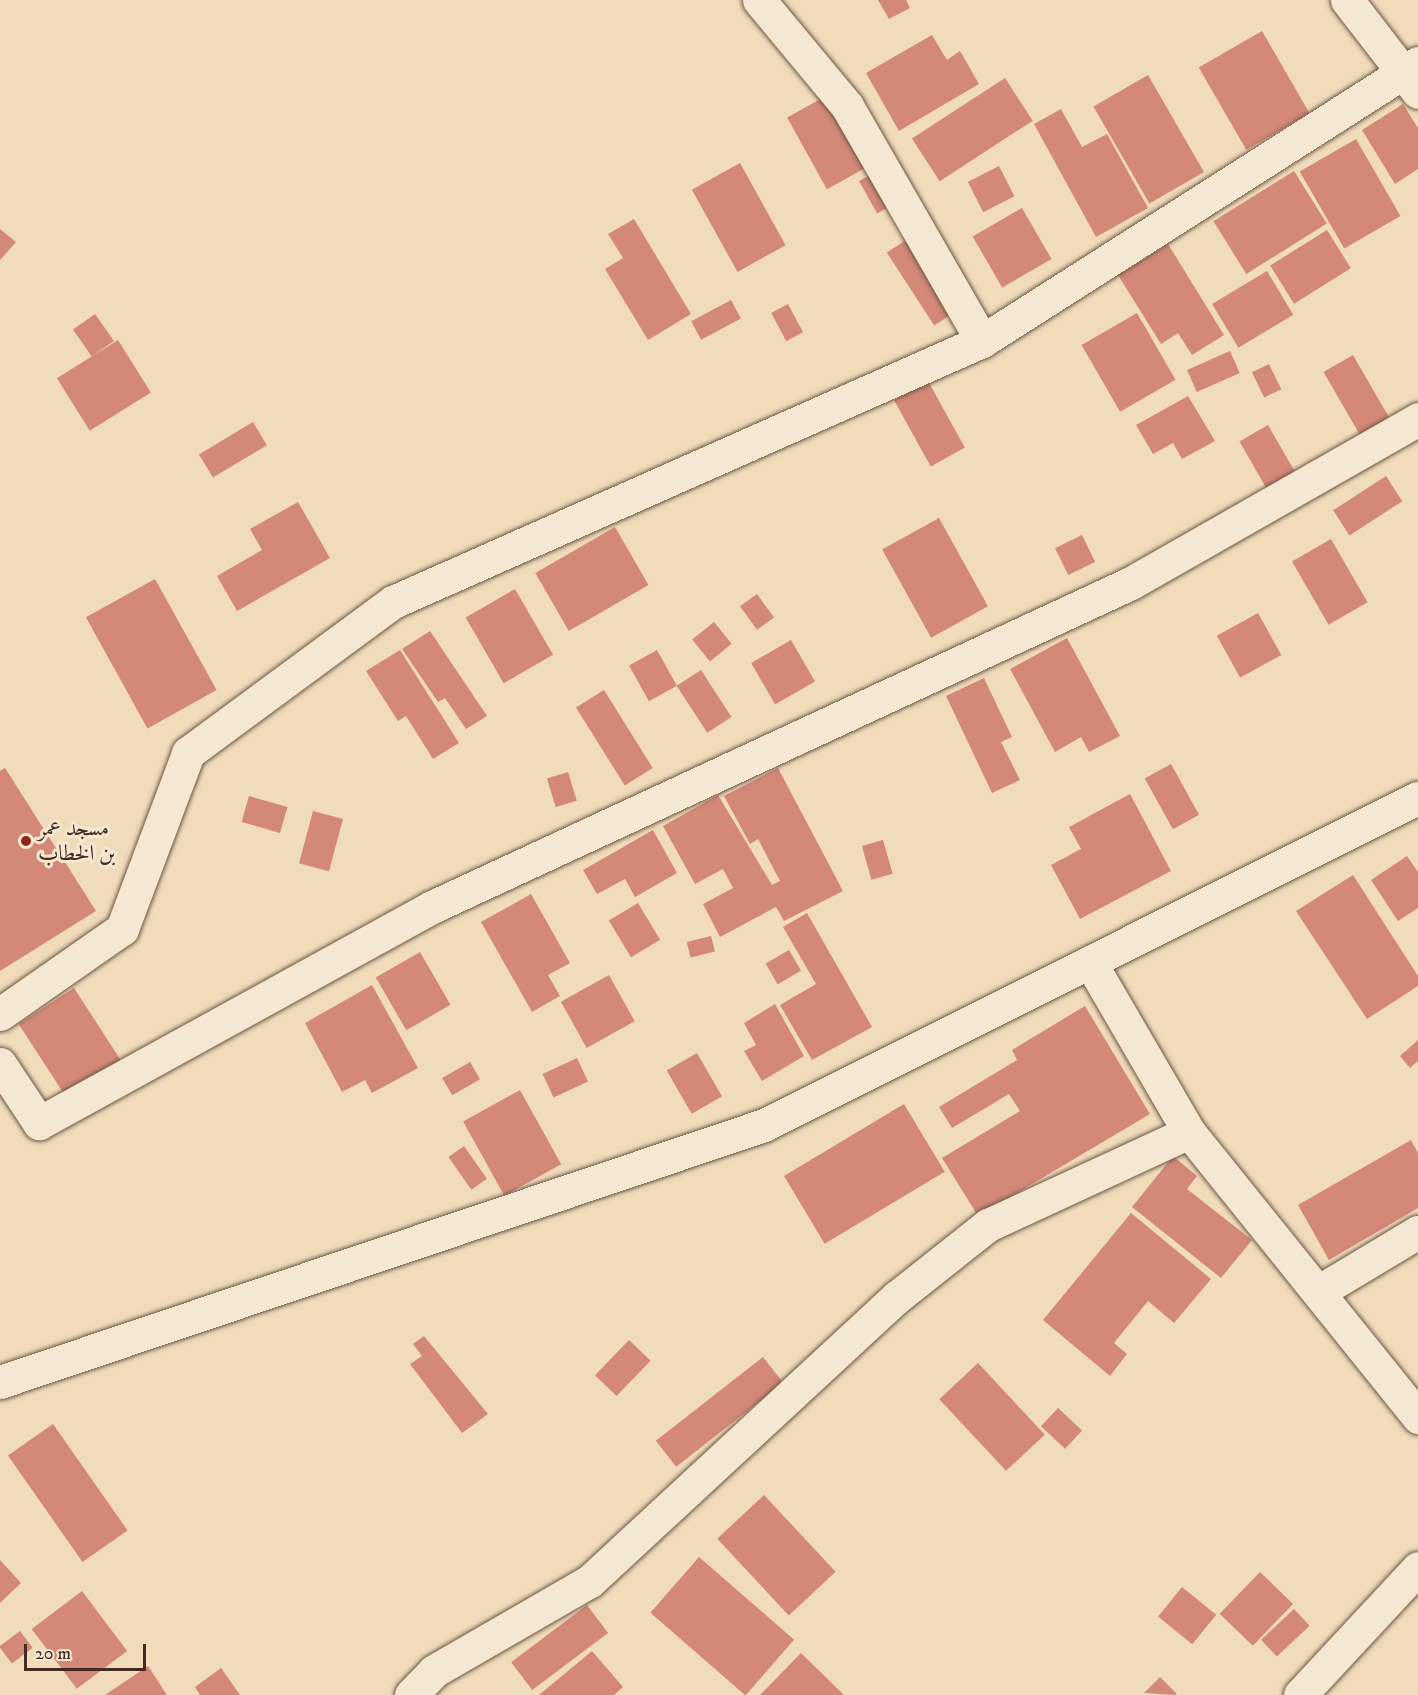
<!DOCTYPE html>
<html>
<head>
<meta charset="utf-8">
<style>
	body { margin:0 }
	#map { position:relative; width:1418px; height:1695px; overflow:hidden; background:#f0dbba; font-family:"IM FELL DW Pica",Amiri,serif }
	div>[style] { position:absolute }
	.building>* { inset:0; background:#d48878; transform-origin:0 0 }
	.roads { filter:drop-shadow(0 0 2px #6e5746) drop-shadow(0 0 2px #6e5746) }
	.minor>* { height:33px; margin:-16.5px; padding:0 16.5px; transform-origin:16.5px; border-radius:16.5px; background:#f5e8d2 }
	.dots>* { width:16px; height:16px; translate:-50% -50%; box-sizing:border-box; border:3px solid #f5e8d2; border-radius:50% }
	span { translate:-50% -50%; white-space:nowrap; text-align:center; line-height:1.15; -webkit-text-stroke:6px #f5e8d2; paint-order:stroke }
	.poi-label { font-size:22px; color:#432b1f }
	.left { translate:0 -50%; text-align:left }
	.scale { position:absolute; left:24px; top:1644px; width:122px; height:27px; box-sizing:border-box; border:3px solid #432b1f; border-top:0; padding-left:8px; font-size:18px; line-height:21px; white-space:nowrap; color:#432b1f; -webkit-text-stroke:4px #f5e8d2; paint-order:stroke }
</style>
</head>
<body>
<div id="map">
	<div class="building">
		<div style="clip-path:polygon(878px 0,906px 0,910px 8px,889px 19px)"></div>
		<div style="left:1262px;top:31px;width:95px;height:73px;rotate:60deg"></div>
		<div style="clip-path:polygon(932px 35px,947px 60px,960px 51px,979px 84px,899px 131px,866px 73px)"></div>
		<div style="left:1148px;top:75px;width:112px;height:63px;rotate:60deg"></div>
		<div style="left:1005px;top:78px;width:51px;height:111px;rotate:57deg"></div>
		<div style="left:844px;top:86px;width:82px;height:65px;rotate:61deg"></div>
		<div style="clip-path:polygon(1403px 104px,1418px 128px,1418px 169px,1395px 184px,1362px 130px)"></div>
		<div style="clip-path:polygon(1061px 109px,1082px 147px,1107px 134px,1148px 208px,1096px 237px,1034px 124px)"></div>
		<div style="left:1356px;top:139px;width:89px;height:65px;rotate:60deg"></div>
		<div style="left:740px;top:163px;width:94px;height:55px;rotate:61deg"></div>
		<div style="left:999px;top:166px;width:34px;height:35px;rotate:63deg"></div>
		<div style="left:881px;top:169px;width:37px;height:25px;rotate:61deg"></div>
		<div style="left:1294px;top:171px;width:62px;height:95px;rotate:58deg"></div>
		<div style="left:1022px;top:208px;width:59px;height:57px;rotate:60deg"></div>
		<div style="clip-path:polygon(634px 219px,691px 314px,648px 340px,605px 269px,623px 258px,608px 234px)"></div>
		<div style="clip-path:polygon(0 229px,16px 242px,0 260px)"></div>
		<div style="left:1327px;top:230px;width:45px;height:67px;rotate:58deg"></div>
		<div style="left:917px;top:233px;width:87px;height:36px;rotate:57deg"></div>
		<div style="clip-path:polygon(1168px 244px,1224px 335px,1192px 355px,1178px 333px,1161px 344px,1118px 275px)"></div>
		<div style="left:1267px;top:271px;width:51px;height:64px;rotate:59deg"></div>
		<div style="left:731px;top:300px;width:21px;height:45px;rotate:62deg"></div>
		<div style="left:788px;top:304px;width:32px;height:19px;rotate:62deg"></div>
		<div style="left:1137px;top:313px;width:77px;height:64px;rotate:60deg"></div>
		<div style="left:95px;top:314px;width:33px;height:27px;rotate:55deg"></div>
		<div style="left:118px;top:340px;width:62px;height:72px;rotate:58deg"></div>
		<div style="left:1230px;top:351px;width:24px;height:47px;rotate:66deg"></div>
		<div style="left:1353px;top:355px;width:73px;height:34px;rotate:60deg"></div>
		<div style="left:1269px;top:364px;width:28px;height:19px;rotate:64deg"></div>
		<div style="left:928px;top:381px;width:76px;height:39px;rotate:61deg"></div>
		<div style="clip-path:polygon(1188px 396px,1215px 441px,1182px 459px,1173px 443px,1153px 454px,1136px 425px)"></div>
		<div style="left:253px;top:422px;width:27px;height:63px;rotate:59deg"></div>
		<div style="left:1268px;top:425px;width:56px;height:33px;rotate:60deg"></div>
		<div style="left:1386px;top:476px;width:30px;height:63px;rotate:57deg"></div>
		<div style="clip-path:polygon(298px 502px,330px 558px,237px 611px,217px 576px,262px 550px,250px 529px)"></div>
		<div style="left:939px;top:518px;width:101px;height:65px;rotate:61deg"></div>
		<div style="left:615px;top:527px;width:67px;height:92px;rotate:60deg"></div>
		<div style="left:1082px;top:535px;width:30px;height:30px;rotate:64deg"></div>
		<div style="left:1331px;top:539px;width:73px;height:45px;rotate:60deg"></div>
		<div style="left:155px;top:579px;width:127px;height:79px;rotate:61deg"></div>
		<div style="left:515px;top:589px;width:76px;height:57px;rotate:60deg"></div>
		<div style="left:757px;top:594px;width:29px;height:21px;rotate:54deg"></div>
		<div style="left:1258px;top:613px;width:48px;height:47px;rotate:61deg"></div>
		<div style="left:714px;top:622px;width:28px;height:28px;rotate:51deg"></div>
		<div style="clip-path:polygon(430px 631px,487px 716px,466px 729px,445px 698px,438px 702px,402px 649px)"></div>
		<div style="clip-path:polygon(1067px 638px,1120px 736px,1089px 752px,1081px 737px,1055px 752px,1010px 669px)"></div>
		<div style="left:791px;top:640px;width:48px;height:46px;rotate:60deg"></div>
		<div style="clip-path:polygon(400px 650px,459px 743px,433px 759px,406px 716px,398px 721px,366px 671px)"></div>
		<div style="left:657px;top:650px;width:41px;height:32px;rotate:61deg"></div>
		<div style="left:701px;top:670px;width:56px;height:29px;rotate:57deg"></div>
		<div style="clip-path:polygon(984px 678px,1012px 737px,1001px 742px,1020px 780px,992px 793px,946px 696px)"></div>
		<div style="left:604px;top:690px;width:92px;height:33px;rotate:58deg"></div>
		<div style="left:1171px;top:764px;width:58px;height:30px;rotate:61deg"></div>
		<div style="clip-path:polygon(5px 768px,96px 911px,0 971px,0 771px)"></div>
		<div style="clip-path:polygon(778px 768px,843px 891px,784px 921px,776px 907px,720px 937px,703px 904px,733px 888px,723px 869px,695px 884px,663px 826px,718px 795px,772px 885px,780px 881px,758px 839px,750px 844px,724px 796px)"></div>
		<div style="left:568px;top:772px;width:30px;height:22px;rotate:73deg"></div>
		<div style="clip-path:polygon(1130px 794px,1171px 871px,1080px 919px,1051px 865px,1081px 849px,1069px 827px)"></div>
		<div style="left:249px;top:796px;width:40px;height:27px;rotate:16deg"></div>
		<div style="left:313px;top:811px;width:31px;height:54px;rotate:15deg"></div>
		<div style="clip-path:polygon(653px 830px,677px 873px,635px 897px,625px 879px,597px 894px,583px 870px)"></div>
		<div style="left:883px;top:840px;width:35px;height:22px;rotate:74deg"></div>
		<div style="clip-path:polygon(1407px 856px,1418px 872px,1418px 908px,1398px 921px,1371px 880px)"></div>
		<div style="clip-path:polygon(1353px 875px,1418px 976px,1418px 986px,1367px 1019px,1296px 911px)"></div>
		<div style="clip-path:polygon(531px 894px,570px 963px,548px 975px,560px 996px,532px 1012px,481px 922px)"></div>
		<div style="left:638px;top:903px;width:43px;height:34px;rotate:59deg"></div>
		<div style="clip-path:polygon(807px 913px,872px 1027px,812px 1060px,780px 1005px,816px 984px,783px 927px)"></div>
		<div style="left:711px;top:936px;width:16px;height:25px;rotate:76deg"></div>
		<div style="left:789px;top:950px;width:24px;height:27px;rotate:60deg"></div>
		<div style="left:420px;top:952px;width:61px;height:51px;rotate:60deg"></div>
		<div style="left:609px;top:975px;width:53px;height:55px;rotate:61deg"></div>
		<div style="clip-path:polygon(372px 985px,418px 1068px,372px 1093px,365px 1080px,342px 1092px,305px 1023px)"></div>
		<div style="left:74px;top:988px;width:112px;height:66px;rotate:57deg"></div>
		<div style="clip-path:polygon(775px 1004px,804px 1056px,762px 1081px,744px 1051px,756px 1045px,744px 1023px)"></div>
		<div style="clip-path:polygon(1085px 1006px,1150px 1114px,978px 1216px,942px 1158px,1020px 1111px,1009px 1094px,952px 1128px,939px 1107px,1017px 1060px,1012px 1050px)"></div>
		<div style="clip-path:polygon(1418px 1040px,1418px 1061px,1410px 1068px,1400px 1056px)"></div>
		<div style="left:697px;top:1053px;width:50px;height:35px;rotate:60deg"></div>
		<div style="left:577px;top:1058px;width:26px;height:38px;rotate:65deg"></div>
		<div style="left:470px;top:1062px;width:20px;height:32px;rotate:60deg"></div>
		<div style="left:520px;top:1090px;width:85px;height:65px;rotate:61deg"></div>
		<div style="left:904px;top:1104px;width:79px;height:140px;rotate:59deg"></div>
		<div style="clip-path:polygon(1411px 1140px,1418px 1153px,1418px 1208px,1329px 1260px,1298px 1205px)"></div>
		<div style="left:464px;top:1146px;width:40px;height:19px;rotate:55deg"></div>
		<div style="clip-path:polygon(1173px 1156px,1197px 1176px,1187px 1189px,1252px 1240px,1221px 1278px,1132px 1207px)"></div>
		<div style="clip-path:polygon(1131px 1213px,1211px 1279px,1174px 1323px,1148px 1301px,1114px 1343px,1127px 1354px,1110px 1376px,1043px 1320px)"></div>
		<div style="clip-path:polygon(424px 1336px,488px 1414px,462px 1433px,410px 1364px,422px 1356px,413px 1344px)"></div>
		<div style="left:629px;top:1340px;width:30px;height:49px;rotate:44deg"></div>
		<div style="left:763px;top:1357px;width:33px;height:136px;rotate:52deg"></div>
		<div style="left:978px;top:1363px;width:98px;height:53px;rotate:47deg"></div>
		<div style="left:1058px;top:1408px;width:33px;height:25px;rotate:43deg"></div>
		<div style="left:53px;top:1424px;width:130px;height:55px;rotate:55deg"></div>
		<div style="left:764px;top:1495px;width:105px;height:64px;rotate:47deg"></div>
		<div style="left:699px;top:1557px;width:126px;height:74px;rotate:41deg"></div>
		<div style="clip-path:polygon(0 1560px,21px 1583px,0 1603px)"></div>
		<div style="left:1260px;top:1572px;width:46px;height:58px;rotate:44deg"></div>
		<div style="left:1182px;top:1587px;width:44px;height:38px;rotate:39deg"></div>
		<div style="left:82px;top:1591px;width:75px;height:63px;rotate:53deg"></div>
		<div style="left:587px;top:1605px;width:35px;height:95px;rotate:53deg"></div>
		<div style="left:1294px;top:1609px;width:23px;height:45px;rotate:47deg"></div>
		<div style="left:20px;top:1631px;width:21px;height:26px;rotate:53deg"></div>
		<div style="clip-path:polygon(592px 1651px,623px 1687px,614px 1695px,539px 1695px)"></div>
		<div style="clip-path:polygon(801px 1653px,844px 1695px,760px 1695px)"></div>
		<div style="clip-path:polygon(148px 1666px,167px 1695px,105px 1695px)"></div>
		<div style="clip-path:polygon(221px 1668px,240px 1695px,200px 1695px,195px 1687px)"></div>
		<div style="clip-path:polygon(1160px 1677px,1177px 1694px,1175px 1695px,1144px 1693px)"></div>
	</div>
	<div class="roads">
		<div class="minor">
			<div style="left:759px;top:0;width:138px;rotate:50.3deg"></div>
			<div style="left:847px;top:106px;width:271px;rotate:60.1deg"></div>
			<div style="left:1347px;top:0;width:116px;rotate:52.3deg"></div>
			<div style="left:1090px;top:962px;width:197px;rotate:59.8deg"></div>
			<div style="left:1189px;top:1132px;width:366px;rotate:51.2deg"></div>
			<div style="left:0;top:1014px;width:149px;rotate:-34.9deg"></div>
			<div style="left:122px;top:929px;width:188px;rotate:-69.4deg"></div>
			<div style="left:188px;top:753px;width:255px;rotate:-36.4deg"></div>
			<div style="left:393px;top:602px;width:644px;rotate:-23.9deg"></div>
			<div style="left:982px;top:341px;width:517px;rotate:-32.52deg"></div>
			<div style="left:0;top:1064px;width:71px;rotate:56.5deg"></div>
			<div style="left:39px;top:1123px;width:448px;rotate:-28.8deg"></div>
			<div style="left:432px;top:907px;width:770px;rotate:-24.87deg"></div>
			<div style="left:1131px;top:583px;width:331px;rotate:-29.7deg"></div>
			<div style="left:1318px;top:1292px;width:117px;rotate:-31deg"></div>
			<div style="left:0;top:1382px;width:806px;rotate:-18.59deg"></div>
			<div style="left:764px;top:1125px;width:731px;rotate:-26.57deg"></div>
			<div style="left:411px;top:1695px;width:33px;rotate:-46deg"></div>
			<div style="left:434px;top:1671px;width:180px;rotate:-30deg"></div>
			<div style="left:590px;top:1581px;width:418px;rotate:-42.8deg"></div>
			<div style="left:897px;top:1297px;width:116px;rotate:-38.4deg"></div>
			<div style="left:988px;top:1225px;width:221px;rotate:-24.8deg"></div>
			<div style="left:1300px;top:1695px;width:173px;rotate:-47.1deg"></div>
		</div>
	</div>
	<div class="dots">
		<div style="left:26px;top:841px;background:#8f2418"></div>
	</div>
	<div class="poi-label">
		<span class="left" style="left:38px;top:841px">مسجد عمر<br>بن الخطاب</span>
	</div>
	<div class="scale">20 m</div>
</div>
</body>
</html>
